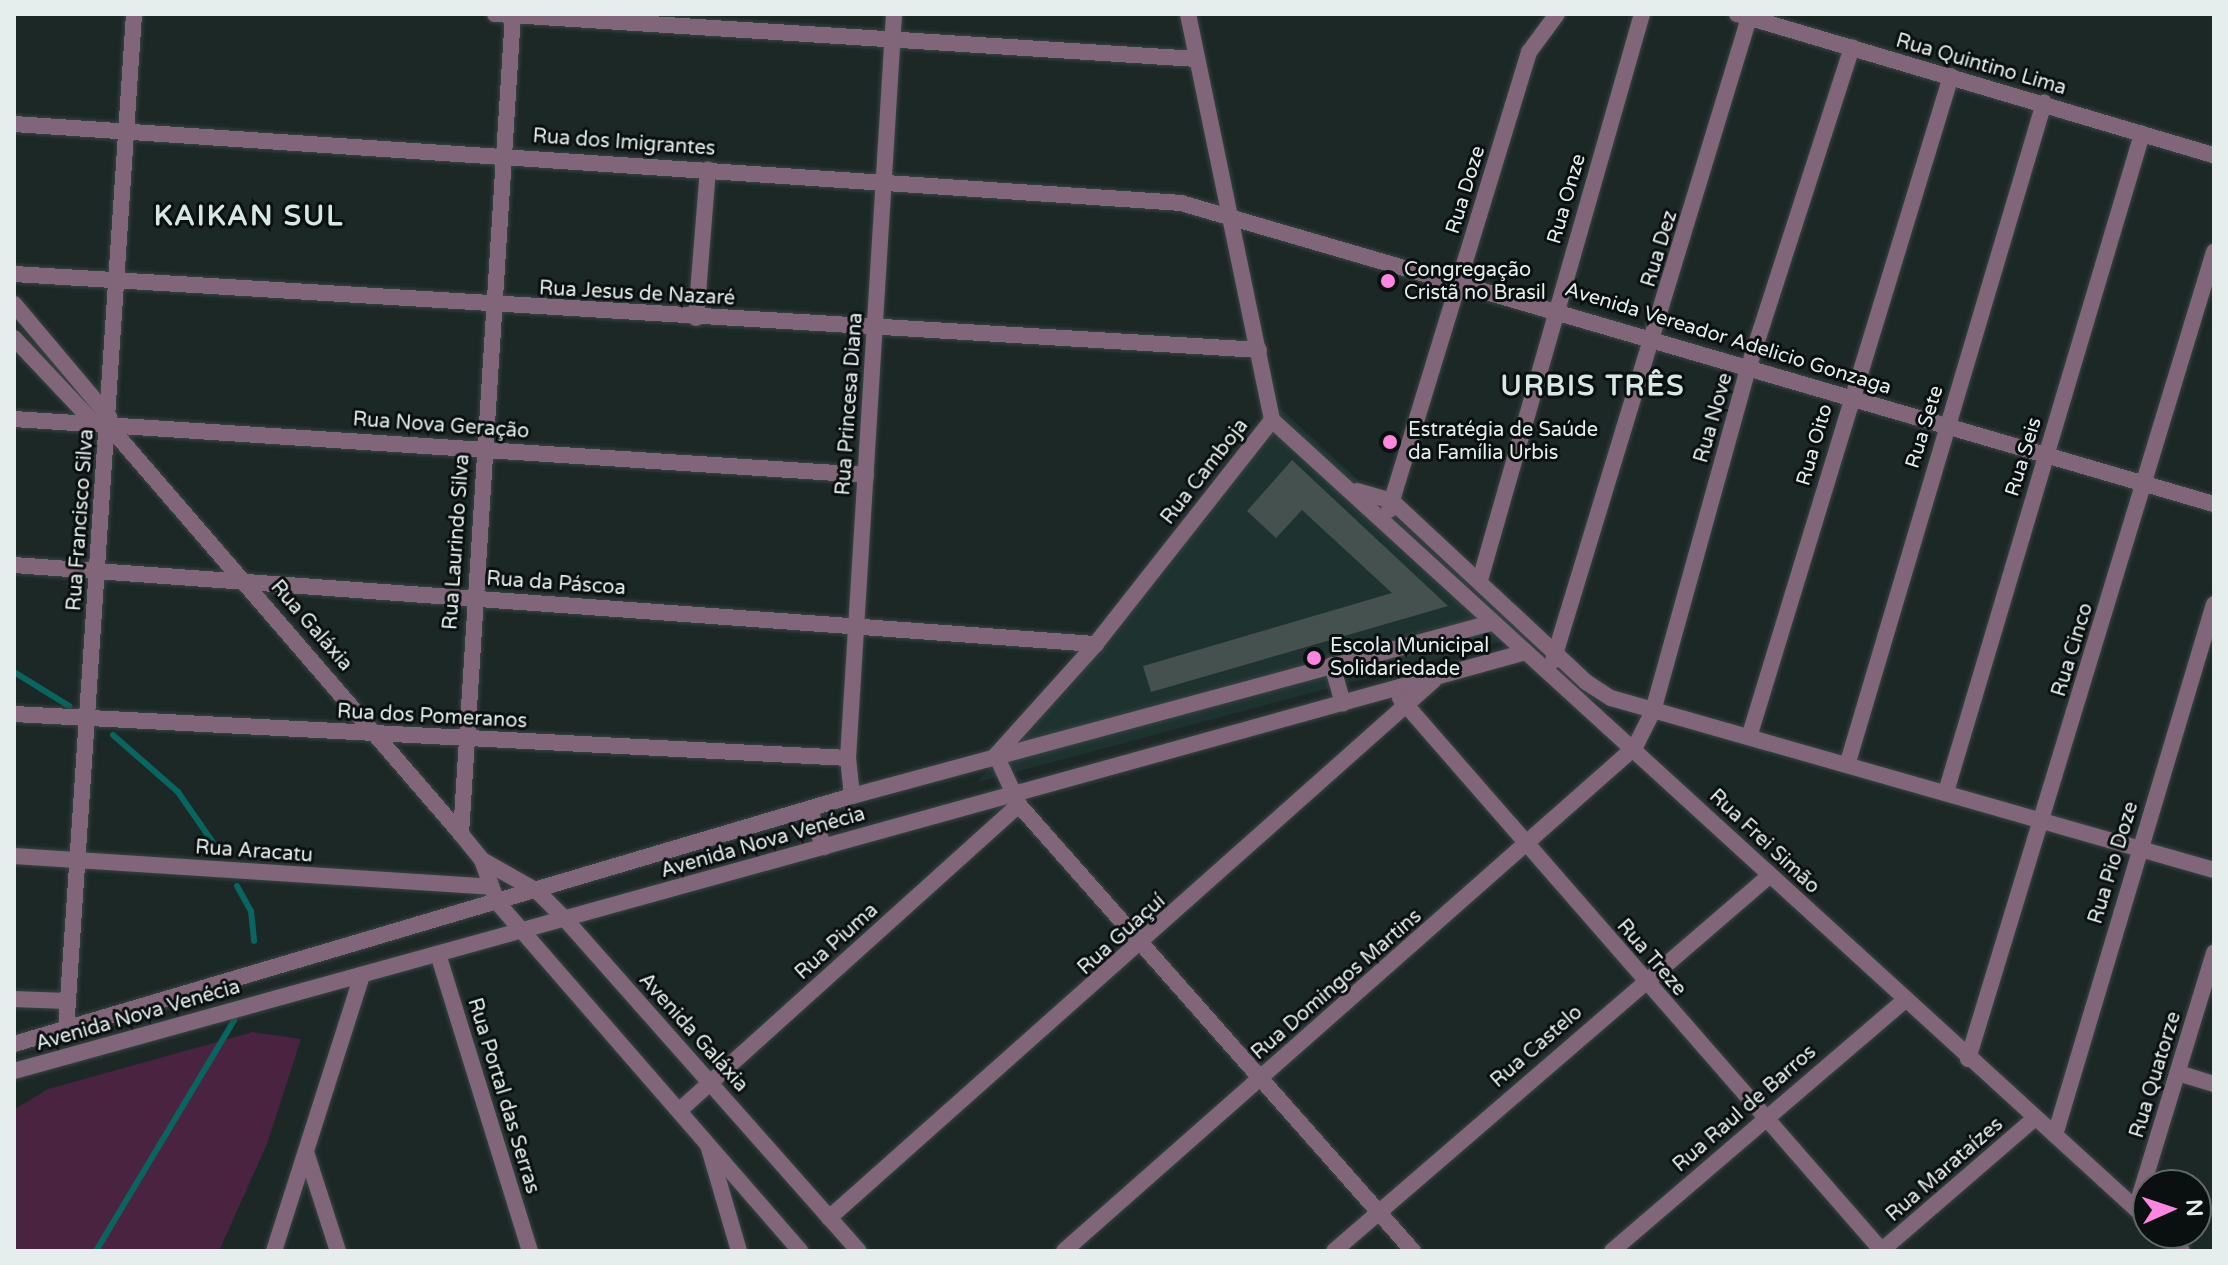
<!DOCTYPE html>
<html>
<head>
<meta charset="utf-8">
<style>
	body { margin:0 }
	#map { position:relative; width:2228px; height:1265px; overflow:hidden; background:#1c2826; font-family:"Varela Round",sans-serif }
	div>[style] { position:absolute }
	.built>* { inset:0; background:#1e3330 }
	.green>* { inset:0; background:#49233f }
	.stream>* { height:6px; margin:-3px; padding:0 3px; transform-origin:3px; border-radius:3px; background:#08655f }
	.building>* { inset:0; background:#44514f }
	.roads { filter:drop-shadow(0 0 2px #384442) drop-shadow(0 0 2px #384442) }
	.minor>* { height:16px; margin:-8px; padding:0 8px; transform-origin:8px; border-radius:8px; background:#816679 }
	.dots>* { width:22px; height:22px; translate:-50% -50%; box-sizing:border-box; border:4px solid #0a0f0f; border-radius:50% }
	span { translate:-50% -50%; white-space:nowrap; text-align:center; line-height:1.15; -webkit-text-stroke:6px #0a0f0f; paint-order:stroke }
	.street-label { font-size:20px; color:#e6eeed }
	.poi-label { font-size:20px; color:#e6eeed }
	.left { translate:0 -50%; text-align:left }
	.district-label { font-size:28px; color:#d7e7e5; font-weight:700; letter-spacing:2px }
	.frame { position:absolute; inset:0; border:16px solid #e6eeed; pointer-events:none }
	.north { position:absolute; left:2132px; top:1169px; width:80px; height:80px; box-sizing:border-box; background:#0a0f0f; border:2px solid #626868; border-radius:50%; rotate:87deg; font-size:22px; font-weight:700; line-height:32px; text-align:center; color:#e6eeed }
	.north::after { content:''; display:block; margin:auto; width:28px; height:36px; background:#fe86e0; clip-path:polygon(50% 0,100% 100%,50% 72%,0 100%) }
</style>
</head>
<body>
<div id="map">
	<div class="built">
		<div style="clip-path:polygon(1281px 409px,1527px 635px,978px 782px,1179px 528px)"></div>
	</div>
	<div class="green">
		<div style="clip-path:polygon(253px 1032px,301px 1039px,267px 1144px,219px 1251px,14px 1251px,15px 1109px,48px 1089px)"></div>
	</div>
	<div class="stream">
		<div style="left:14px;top:672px;width:65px;rotate:31.7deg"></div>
		<div style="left:113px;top:735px;width:86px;rotate:41.2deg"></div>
		<div style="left:178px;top:792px;width:75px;rotate:55.3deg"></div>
		<div style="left:237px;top:886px;width:29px;rotate:61deg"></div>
		<div style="left:251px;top:911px;width:30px;rotate:84deg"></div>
		<div style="left:96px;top:1251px;width:269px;rotate:-59.1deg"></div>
	</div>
	<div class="building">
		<div style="clip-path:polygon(1292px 460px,1448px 606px,1151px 692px,1143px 666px,1392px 593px,1302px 510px,1276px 538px,1247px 511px)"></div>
	</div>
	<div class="roads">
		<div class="minor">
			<div style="left:495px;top:14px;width:703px;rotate:3.67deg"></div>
			<div style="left:1188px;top:14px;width:415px;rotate:78.3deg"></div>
			<div style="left:1272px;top:420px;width:285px;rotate:128.2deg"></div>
			<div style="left:1096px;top:644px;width:149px;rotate:132deg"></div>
			<div style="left:996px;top:755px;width:55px;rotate:65.3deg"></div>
			<div style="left:1019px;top:805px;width:595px;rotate:48.54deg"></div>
			<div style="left:1737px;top:14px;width:497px;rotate:16.5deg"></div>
			<div style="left:14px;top:124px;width:1170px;rotate:3.87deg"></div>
			<div style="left:1181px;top:203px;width:1076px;rotate:16.25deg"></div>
			<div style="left:14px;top:274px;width:1247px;rotate:3.49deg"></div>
			<div style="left:14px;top:304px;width:148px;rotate:49.9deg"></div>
			<div style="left:696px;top:318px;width:149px;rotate:-85.4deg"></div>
			<div style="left:14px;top:338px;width:118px;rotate:46.7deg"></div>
			<div style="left:14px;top:419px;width:854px;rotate:3.76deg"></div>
			<div style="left:1272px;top:420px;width:1186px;rotate:42.4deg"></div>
			<div style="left:108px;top:425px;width:540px;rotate:49.2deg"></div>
			<div style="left:461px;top:834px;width:33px;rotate:51deg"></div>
			<div style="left:482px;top:860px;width:45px;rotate:70.3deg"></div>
			<div style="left:497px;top:902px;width:462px;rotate:49deg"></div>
			<div style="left:1357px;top:491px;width:36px;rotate:16deg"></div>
			<div style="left:1392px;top:501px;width:265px;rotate:43deg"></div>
			<div style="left:1586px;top:682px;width:30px;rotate:33deg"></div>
			<div style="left:1611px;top:698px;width:627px;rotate:15.92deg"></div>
			<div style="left:1389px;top:510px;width:479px;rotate:-73deg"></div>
			<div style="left:1529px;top:52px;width:47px;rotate:-53.6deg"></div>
			<div style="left:14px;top:565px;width:1085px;rotate:4.18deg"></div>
			<div style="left:1480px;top:580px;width:589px;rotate:-74.03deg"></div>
			<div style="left:1553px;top:661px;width:672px;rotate:-73.05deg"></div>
			<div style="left:1332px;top:665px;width:40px;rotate:74deg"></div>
			<div style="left:1400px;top:698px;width:734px;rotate:48.92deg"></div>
			<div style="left:14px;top:714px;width:835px;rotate:3.02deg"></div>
			<div style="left:1750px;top:734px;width:688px;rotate:-73.01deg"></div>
			<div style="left:1848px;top:762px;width:688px;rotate:-73.44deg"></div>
			<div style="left:1946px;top:792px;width:687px;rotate:-73.41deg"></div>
			<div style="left:852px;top:796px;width:38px;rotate:-96deg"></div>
			<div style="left:848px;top:758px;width:745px;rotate:-86.46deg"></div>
			<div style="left:809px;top:809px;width:41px;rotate:68.5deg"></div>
			<div style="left:461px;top:834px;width:822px;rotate:-86.37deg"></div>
			<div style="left:14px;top:856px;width:478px;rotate:3.7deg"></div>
			<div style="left:482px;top:860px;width:63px;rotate:29.4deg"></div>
			<div style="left:537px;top:891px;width:40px;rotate:45deg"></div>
			<div style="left:565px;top:919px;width:443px;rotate:48.5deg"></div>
			<div style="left:438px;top:954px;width:311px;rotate:72.8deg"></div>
			<div style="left:14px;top:999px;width:52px;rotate:2.2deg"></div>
			<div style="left:66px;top:1030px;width:1018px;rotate:-86.17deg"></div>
			<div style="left:14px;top:1044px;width:874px;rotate:-16.49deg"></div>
			<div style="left:852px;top:796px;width:662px;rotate:-15.15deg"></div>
			<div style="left:1968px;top:1059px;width:844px;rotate:-73.05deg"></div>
			<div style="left:14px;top:1071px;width:1565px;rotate:-15.49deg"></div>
			<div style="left:2178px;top:1073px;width:38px;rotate:17deg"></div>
			<div style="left:681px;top:1109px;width:455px;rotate:-42deg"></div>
			<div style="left:2055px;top:1135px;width:554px;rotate:-73.33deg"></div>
			<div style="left:708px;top:1145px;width:110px;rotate:73.7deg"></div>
			<div style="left:306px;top:1152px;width:104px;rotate:72.1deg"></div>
			<div style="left:2136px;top:1208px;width:267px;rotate:-73deg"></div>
			<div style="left:829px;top:1218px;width:810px;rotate:-41.65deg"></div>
			<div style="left:2162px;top:1233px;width:27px;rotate:42deg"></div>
			<div style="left:274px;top:1251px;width:290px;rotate:-72.3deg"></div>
			<div style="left:1064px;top:1251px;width:762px;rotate:-41.43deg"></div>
			<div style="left:1635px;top:747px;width:40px;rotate:-63.4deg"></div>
			<div style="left:1653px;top:711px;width:358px;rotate:-74.5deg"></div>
			<div style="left:1749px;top:366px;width:335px;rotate:-72.1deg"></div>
			<div style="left:1334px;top:1251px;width:574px;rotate:-40.76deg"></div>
			<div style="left:1612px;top:1251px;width:386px;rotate:-40.6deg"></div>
			<div style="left:1881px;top:1251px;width:202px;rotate:-40.8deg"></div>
		</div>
	</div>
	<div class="dots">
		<div style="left:1388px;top:281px;background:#fe86e0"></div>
		<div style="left:1390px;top:442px;background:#fe86e0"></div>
		<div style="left:1314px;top:658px;background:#fe86e0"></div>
	</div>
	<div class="street-label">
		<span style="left:1981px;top:65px;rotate:16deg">Rua Quintino Lima</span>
		<span style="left:624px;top:143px;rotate:4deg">Rua dos Imigrantes</span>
		<span style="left:1466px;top:190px;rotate:-73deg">Rua Doze</span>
		<span style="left:1567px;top:199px;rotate:-74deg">Rua Onze</span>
		<span style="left:1660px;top:249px;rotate:-73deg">Rua Dez</span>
		<span style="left:637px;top:294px;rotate:3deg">Rua Jesus de Nazaré</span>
		<span style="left:1728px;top:339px;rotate:17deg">Avenida Vereador Adelicio Gonzaga</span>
		<span style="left:850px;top:404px;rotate:-86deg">Rua Princesa Diana</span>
		<span style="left:1714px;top:418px;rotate:-74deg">Rua Nove</span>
		<span style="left:441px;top:426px;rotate:4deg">Rua Nova Geração</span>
		<span style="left:1925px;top:427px;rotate:-73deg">Rua Sete</span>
		<span style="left:1815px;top:445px;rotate:-74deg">Rua Oito</span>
		<span style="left:2024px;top:457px;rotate:-73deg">Rua Seis</span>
		<span style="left:1205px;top:472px;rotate:-52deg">Rua Camboja</span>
		<span style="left:81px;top:520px;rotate:-86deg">Rua Francisco Silva</span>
		<span style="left:457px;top:542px;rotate:-86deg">Rua Laurindo Silva</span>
		<span style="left:556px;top:584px;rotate:4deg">Rua da Páscoa</span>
		<span style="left:311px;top:626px;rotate:49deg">Rua Galáxia</span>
		<span style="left:2073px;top:650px;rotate:-73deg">Rua Cinco</span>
		<span style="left:432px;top:717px;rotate:3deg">Rua dos Pomeranos</span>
		<span style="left:1764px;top:842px;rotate:43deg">Rua Frei Simão</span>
		<span style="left:763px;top:843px;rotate:-16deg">Avenida Nova Venécia</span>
		<span style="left:254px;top:852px;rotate:4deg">Rua Aracatu</span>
		<span style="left:2114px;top:863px;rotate:-73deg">Rua Pio Doze</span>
		<span style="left:1122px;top:935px;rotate:-42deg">Rua Guaçuí</span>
		<span style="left:837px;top:942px;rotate:-42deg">Rua Piuma</span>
		<span style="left:1651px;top:958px;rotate:49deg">Rua Treze</span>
		<span style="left:1337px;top:985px;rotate:-41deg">Rua Domingos Martins</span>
		<span style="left:138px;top:1016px;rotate:-16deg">Avenida Nova Venécia</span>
		<span style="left:693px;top:1033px;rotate:48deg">Avenida Galáxia</span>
		<span style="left:1537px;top:1047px;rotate:-41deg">Rua Castelo</span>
		<span style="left:2156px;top:1075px;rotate:-73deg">Rua Quatorze</span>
		<span style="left:503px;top:1096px;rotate:73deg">Rua Portal das Serras</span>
		<span style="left:1745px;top:1109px;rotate:-41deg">Rua Raul de Barros</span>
		<span style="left:1945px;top:1170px;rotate:-41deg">Rua Marataízes</span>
	</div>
	<div class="poi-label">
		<span class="left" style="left:1404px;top:282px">Congregação<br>Cristã no Brasil</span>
		<span class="left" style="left:1408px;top:442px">Estratégia de Saúde<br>da Família Urbis</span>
		<span class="left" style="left:1330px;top:658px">Escola Municipal<br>Solidariedade</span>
	</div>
	<div class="district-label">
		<span style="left:249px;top:216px">KAIKAN SUL</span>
		<span style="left:1593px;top:386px">URBIS TRÊS</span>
	</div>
	<div class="frame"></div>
	<div class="north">N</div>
</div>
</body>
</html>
